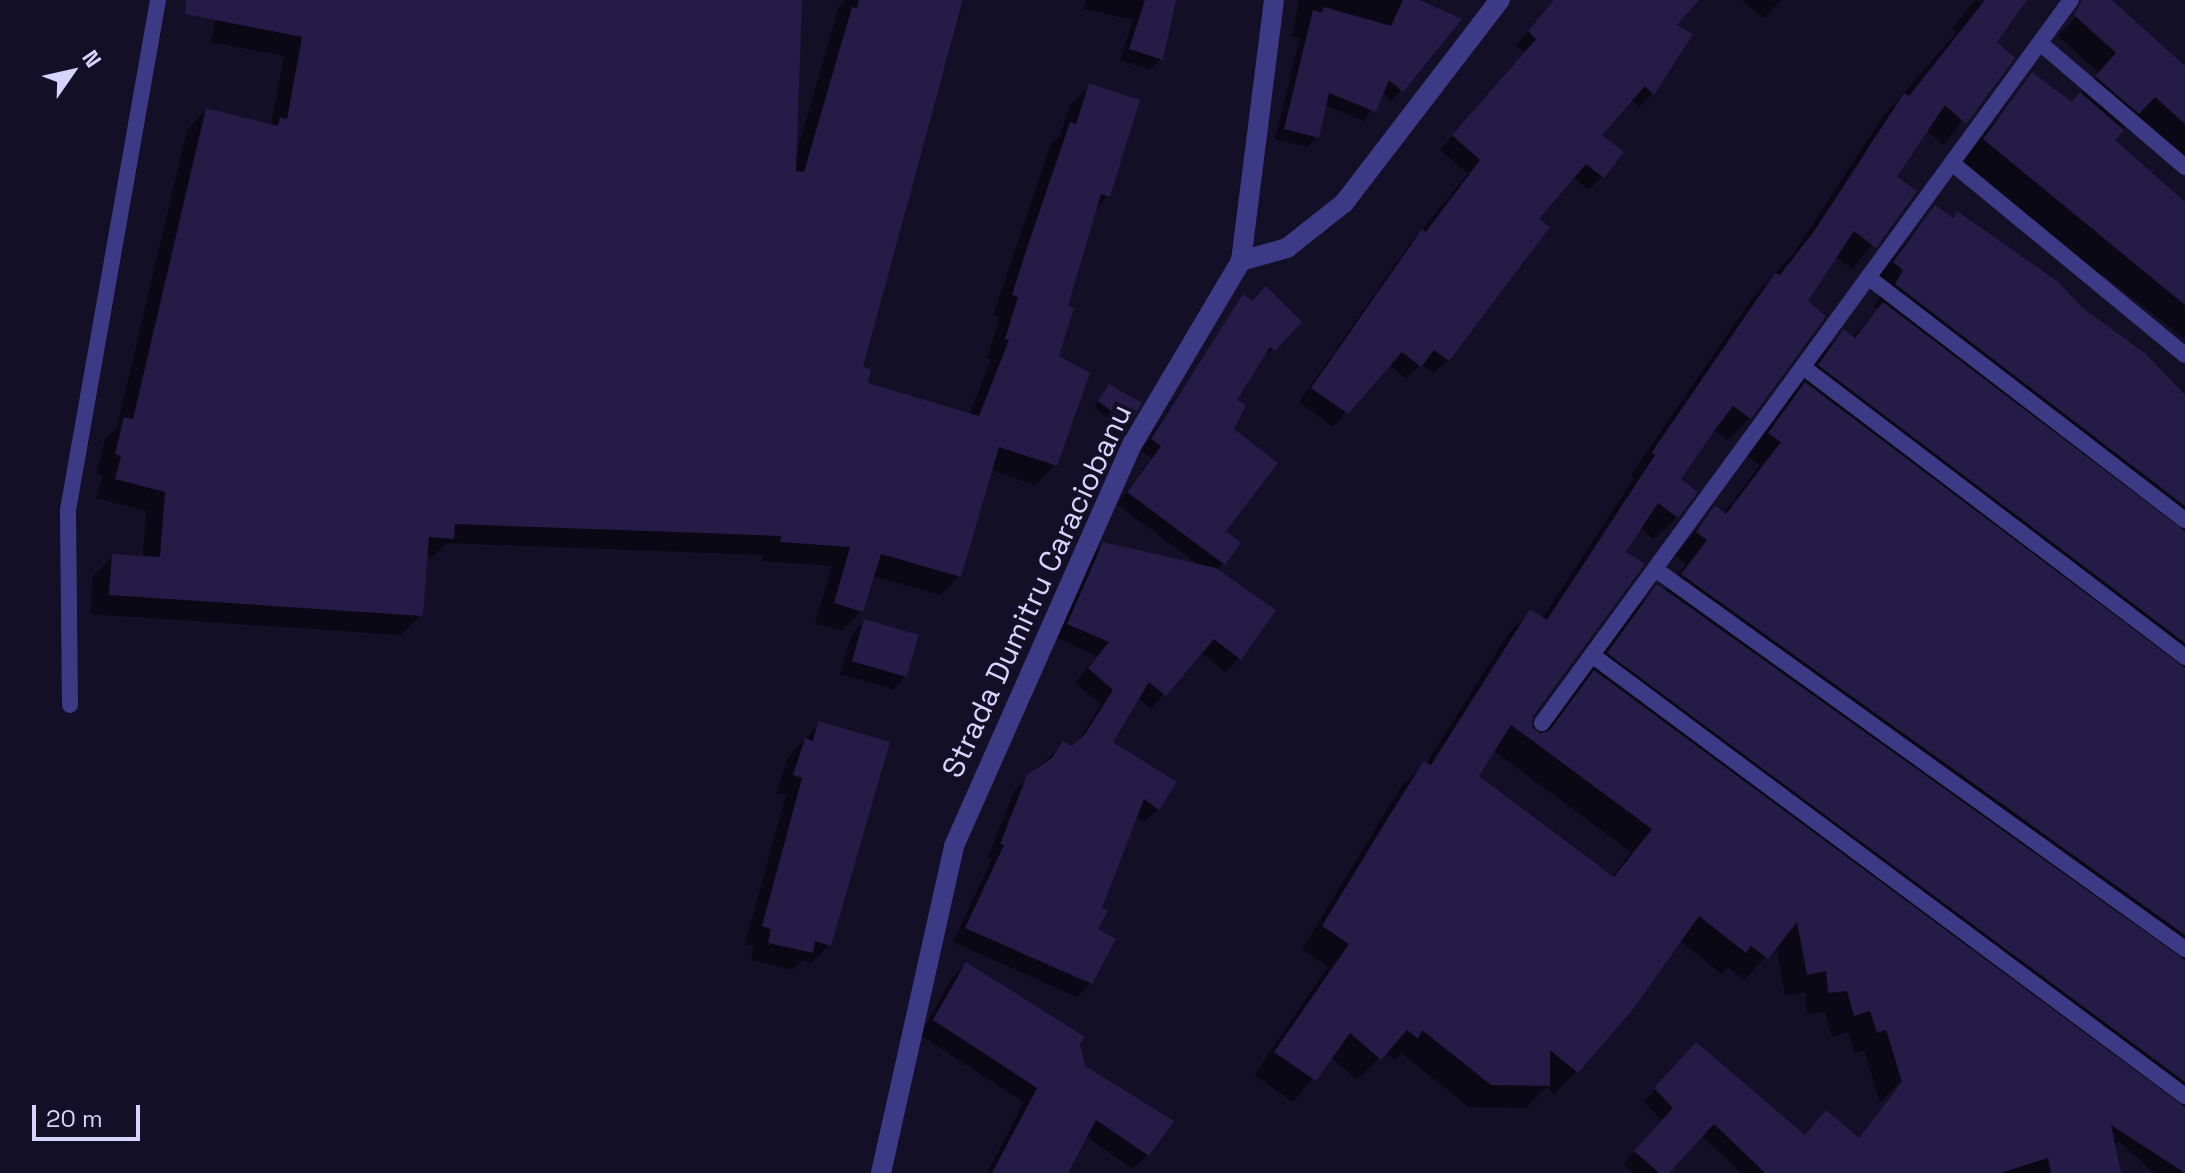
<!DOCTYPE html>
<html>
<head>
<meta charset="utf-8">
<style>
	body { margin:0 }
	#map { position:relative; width:2185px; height:1173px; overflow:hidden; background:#130f26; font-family:"Space Grotesk",sans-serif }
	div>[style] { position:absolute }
	.shadow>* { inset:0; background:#0007 }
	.building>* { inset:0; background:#241b47; transform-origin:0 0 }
	.lane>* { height:16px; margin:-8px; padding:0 8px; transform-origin:8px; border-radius:8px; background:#3d3a85 }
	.street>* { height:20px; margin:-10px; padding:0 10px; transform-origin:10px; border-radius:10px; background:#3d3a85 }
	span { translate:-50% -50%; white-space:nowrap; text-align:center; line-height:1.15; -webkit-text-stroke:8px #130f26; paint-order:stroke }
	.street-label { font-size:30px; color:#d9d4ff }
	.north { position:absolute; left:32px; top:32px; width:80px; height:80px; -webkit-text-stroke:6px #130f26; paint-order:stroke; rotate:56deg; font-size:22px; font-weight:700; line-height:32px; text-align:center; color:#d9d4ff }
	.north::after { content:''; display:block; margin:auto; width:28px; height:36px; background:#d9d4ff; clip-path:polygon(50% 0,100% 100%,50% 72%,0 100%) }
	.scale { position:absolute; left:32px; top:1105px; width:108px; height:36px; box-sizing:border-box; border:4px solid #d9d4ff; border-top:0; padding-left:10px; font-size:24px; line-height:28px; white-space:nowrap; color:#d9d4ff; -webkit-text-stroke:6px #130f26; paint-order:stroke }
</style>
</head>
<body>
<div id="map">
	<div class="shadow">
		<div style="clip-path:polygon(220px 0,800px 0,796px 155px,839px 6px,846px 0,964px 0,860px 368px,865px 384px,969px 415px,991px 360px,987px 358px,1000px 317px,993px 315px,1051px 144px,1060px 135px,1070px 105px,1090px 85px,1108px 196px,1094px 210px,1065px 308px,1057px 357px,1055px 465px,1035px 485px,990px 470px,960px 575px,940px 595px,872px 576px,862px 611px,842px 631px,815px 623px,832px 566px,762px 561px,762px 555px,447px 543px,432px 557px,425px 557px,421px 615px,401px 635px,90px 614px,93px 576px,113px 556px,143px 558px,146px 511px,96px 498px,103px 475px,96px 474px,105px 439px,117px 427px,187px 130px,206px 110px,271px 126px,284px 56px,211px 42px)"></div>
		<div style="clip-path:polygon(1086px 0,1174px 0,1161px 59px,1150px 70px,1120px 60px,1133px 20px,1084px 9px)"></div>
		<div style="clip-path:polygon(1299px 0,1416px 0,1401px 90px,1391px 101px,1382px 92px,1364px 121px,1324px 105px,1317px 137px,1307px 147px,1275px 139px,1300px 38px,1292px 36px)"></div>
		<div style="clip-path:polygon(1556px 0,1697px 0,1674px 25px,1690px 35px,1652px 94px,1639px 107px,1631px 99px,1599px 135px,1603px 176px,1589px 190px,1573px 177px,1536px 219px,1547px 227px,1447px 360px,1434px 373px,1421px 364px,1406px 379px,1388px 364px,1333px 427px,1299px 402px,1409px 245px,1468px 174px,1440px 150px,1525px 53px,1516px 46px)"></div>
		<div style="clip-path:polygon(1742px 0,1781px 0,1763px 19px)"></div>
		<div style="clip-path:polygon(evenodd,2024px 0,1995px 42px,2012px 58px,1943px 145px,1926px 130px,1895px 177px,1914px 192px,1852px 269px,1835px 256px,1805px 301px,1824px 316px,1749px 418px,1727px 440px,1713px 429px,1679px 480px,1695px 492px,1677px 517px,1654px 539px,1640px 528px,1531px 716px,1533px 734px,1545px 733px,1635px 609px,1657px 587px,1665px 592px,1686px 564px,1675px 555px,1715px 508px,1723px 514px,1760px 465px,1747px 456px,1822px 354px,1844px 332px,1852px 338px,1878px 310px,1874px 307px,1882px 293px,1872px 285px,1935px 207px,2083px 311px,2185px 396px,2185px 1173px,2154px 1173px,2119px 1141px,2092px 1173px,1881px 1173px,1916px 1066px,1880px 1102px,1864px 1050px,1855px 1053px,1848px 1032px,1832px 1037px,1825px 1012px,1807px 1014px,1805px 992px,1785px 996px,1776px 946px,1744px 980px,1728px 967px,1722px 974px,1679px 940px,1576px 1072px,1554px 1094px,1546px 1087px,1526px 1108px,1469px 1107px,1401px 1053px,1395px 1060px,1385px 1052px,1357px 1080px,1331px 1057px,1293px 1102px,1254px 1075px,1328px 967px,1302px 949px,1402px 785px,1426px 764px,1508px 634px,1530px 612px,1542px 619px,1634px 478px,1631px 475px,1753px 297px,1793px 254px,1882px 118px,1956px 33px,1952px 29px,1974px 1px,2024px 0,1493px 750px,1631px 852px,1611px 878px,1476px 776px,1493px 750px)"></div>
		<div style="clip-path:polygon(2092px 0,2109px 0,2185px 70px,2185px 160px,2136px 115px,2112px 140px,2185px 205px,2185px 339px,2103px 275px,2099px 279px,1962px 162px,2032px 75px,2071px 104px,2099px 73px,2058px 36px)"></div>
		<div style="clip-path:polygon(1243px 297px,1273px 349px,1260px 359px,1234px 400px,1223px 563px,1216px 570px,1239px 658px,1226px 672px,1200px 652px,1151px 709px,1137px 697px,1110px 742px,1158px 809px,1144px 822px,1135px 816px,1099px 909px,1091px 983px,1077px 997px,953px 942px,992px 859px,988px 858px,1014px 791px,1064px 743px,1073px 749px,1101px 704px,1075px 683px,1097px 656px,1055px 637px,1090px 558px,1104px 544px,1200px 566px,1117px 504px,1151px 458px,1141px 451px)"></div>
		<div style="clip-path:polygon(1109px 387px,1128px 422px,1122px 428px,1094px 408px)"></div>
		<div style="clip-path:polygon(864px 621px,906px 676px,893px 689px,840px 674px,852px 634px)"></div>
		<div style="clip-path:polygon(819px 724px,829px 945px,811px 963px,803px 960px,793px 970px,751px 960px,754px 946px,745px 944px,786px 795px,777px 793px,787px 758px)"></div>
		<div style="clip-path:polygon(966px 964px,1078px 1044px,1083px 1068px,1148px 1155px,1133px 1169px,1085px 1136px,1066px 1173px,987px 1173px,1024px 1102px,920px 1035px,952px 978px)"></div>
		<div style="clip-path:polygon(1684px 1057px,1804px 1137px,1811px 1173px,1741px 1173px,1701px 1135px,1667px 1173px,1633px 1173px,1623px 1164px,1662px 1121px,1644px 1102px)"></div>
	</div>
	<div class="building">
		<div style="clip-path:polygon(186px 0,802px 0,796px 171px,804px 172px,852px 7px,857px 8px,859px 0,963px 0,863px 367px,871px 369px,868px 383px,979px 416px,1009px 340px,1005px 339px,1018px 297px,1012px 295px,1025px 254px,1070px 122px,1076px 124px,1089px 83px,1140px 100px,1110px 197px,1101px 194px,1068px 306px,1074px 308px,1059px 356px,1090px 373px,1057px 466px,999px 447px,961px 577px,881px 554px,863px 612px,834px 603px,850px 547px,780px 542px,781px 536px,455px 524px,454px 539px,429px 537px,423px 616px,109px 595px,112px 554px,160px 557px,165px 492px,115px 479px,121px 456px,115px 454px,124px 417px,133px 419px,206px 108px,278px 126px,280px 117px,287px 119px,302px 37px,185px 14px)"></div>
		<div style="clip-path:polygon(1145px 0,1176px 0,1163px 60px,1129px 49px)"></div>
		<div style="clip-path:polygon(1403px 0,1420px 0,1462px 19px,1403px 92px,1389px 80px,1376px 112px,1329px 93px,1319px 138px,1284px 129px,1313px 10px,1322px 13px,1324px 7px,1391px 26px)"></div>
		<div style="clip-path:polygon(1554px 0,1699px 0,1677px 25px,1693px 34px,1654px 95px,1645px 86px,1602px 135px,1624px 152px,1604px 178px,1586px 164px,1539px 219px,1550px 227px,1449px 361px,1434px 350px,1421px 367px,1402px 352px,1348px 414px,1311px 388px,1422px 229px,1426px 232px,1480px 160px,1452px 135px,1536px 39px,1528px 31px)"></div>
		<div style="clip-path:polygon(evenodd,1985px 0,2027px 0,1997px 42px,2015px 58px,1966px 124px,1945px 105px,1897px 177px,1917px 191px,1876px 248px,1854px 231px,1808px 301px,1826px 316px,1751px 419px,1733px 406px,1714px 431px,1681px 479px,1698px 492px,1678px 518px,1658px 503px,1626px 552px,1645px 564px,1533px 716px,1532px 727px,1540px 734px,1550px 730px,1594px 670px,2185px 1107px,2185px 1173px,2111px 1125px,2121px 1173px,2051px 1173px,2048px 1158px,2000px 1173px,1765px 1173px,1714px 1124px,1669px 1173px,1659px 1173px,1634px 1151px,1673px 1108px,1654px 1088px,1696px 1042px,1805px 1135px,1826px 1110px,1859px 1138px,1902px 1082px,1886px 1030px,1877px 1033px,1870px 1011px,1854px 1016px,1847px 991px,1828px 993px,1826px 971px,1807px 975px,1797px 922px,1768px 959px,1751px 946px,1746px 953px,1699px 916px,1634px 1008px,1578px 1073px,1550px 1050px,1550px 1086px,1491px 1085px,1422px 1030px,1418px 1039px,1407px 1030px,1381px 1060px,1350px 1033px,1316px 1081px,1274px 1052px,1349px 944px,1322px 926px,1391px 813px,1424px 761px,1431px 765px,1530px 609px,1547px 620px,1655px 455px,1652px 452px,1775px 273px,1780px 275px,1815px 230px,1904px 93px,1909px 96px,1985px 0,1511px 725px,1652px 829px,1614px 877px,1479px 776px,1511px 725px)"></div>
		<div style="clip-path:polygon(2082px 0,2112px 0,2185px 66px,2185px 124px,2155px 97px,2139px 114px,2095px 76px,2116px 53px,2074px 15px)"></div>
		<div style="clip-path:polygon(2032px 72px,2072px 102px,2080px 92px,2124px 130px,2115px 140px,2185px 202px,2185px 305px,1983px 139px)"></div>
		<div style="clip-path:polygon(1935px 205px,1953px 218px,1957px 211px,2057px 281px,2084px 309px,2146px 354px,2185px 395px,2185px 506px,1895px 284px,1903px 270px,1893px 262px)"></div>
		<div style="clip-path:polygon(1266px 286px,1302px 322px,1275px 351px,1270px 347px,1237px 400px,1246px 405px,1234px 429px,1278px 463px,1226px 531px,1241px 543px,1225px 565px,1127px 492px,1161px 446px,1151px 439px,1243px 294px,1252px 301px)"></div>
		<div style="clip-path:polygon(1883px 302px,2185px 531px,2185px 643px,1818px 365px,1844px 329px,1855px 338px)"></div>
		<div style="clip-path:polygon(1805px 382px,2185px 668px,2185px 935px,1681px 574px,1707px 540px,1696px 532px,1715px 505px,1726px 514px,1781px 442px,1768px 433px)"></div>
		<div style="clip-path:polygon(1109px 384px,1142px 403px,1129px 424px,1098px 401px)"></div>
		<div style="clip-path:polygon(1103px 542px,1216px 568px,1276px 610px,1241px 660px,1214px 639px,1166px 696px,1149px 682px,1113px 742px,1177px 782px,1159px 810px,1144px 799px,1102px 908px,1108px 911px,1098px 929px,1116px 939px,1092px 984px,965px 928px,1004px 845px,1000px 844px,1027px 775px,1052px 758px,1063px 741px,1072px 746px,1085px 734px,1113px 690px,1088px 668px,1109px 642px,1067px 624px)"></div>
		<div style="clip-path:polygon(1657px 584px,2185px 960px,2185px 1082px,1607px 653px)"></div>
		<div style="left:864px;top:619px;width:57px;height:44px;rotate:16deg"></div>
		<div style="clip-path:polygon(818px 721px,890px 742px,831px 946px,815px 941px,813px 953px,768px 943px,771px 929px,762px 926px,802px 778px,793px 775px,805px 738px,813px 741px)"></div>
		<div style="clip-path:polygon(966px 962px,1085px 1037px,1080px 1044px,1085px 1066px,1174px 1121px,1149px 1156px,1096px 1120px,1068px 1173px,992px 1173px,1037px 1088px,933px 1020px)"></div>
	</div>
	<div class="lane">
		<div style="left:2040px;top:43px;width:191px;rotate:40.5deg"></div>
		<div style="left:1952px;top:163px;width:302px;rotate:39.5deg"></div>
		<div style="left:1868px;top:277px;width:399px;rotate:37.5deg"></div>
		<div style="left:1803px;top:367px;width:480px;rotate:37.2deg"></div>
		<div style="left:1655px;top:569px;width:652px;rotate:35.64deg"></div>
		<div style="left:1592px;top:655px;width:739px;rotate:36.64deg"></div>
		<div style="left:70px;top:705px;width:195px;rotate:-90.6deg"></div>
		<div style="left:68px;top:510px;width:518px;rotate:-79.99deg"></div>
		<div style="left:1542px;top:723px;width:896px;rotate:-53.81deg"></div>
	</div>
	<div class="street">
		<div style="left:1241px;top:261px;width:48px;rotate:-15.8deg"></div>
		<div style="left:1287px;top:248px;width:73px;rotate:-38.3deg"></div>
		<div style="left:1344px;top:203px;width:256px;rotate:-52.5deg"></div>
		<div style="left:881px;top:1173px;width:335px;rotate:-77.4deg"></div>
		<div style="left:954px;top:846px;width:441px;rotate:-66.1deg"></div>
		<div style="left:1133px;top:443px;width:212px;rotate:-59.3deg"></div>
		<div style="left:1241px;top:261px;width:263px;rotate:-82.8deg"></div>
	</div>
	<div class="street-label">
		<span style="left:1037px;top:591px;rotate:-65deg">Strada Dumitru Caraciobanu</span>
	</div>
	<div class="north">N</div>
	<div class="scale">20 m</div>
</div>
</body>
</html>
